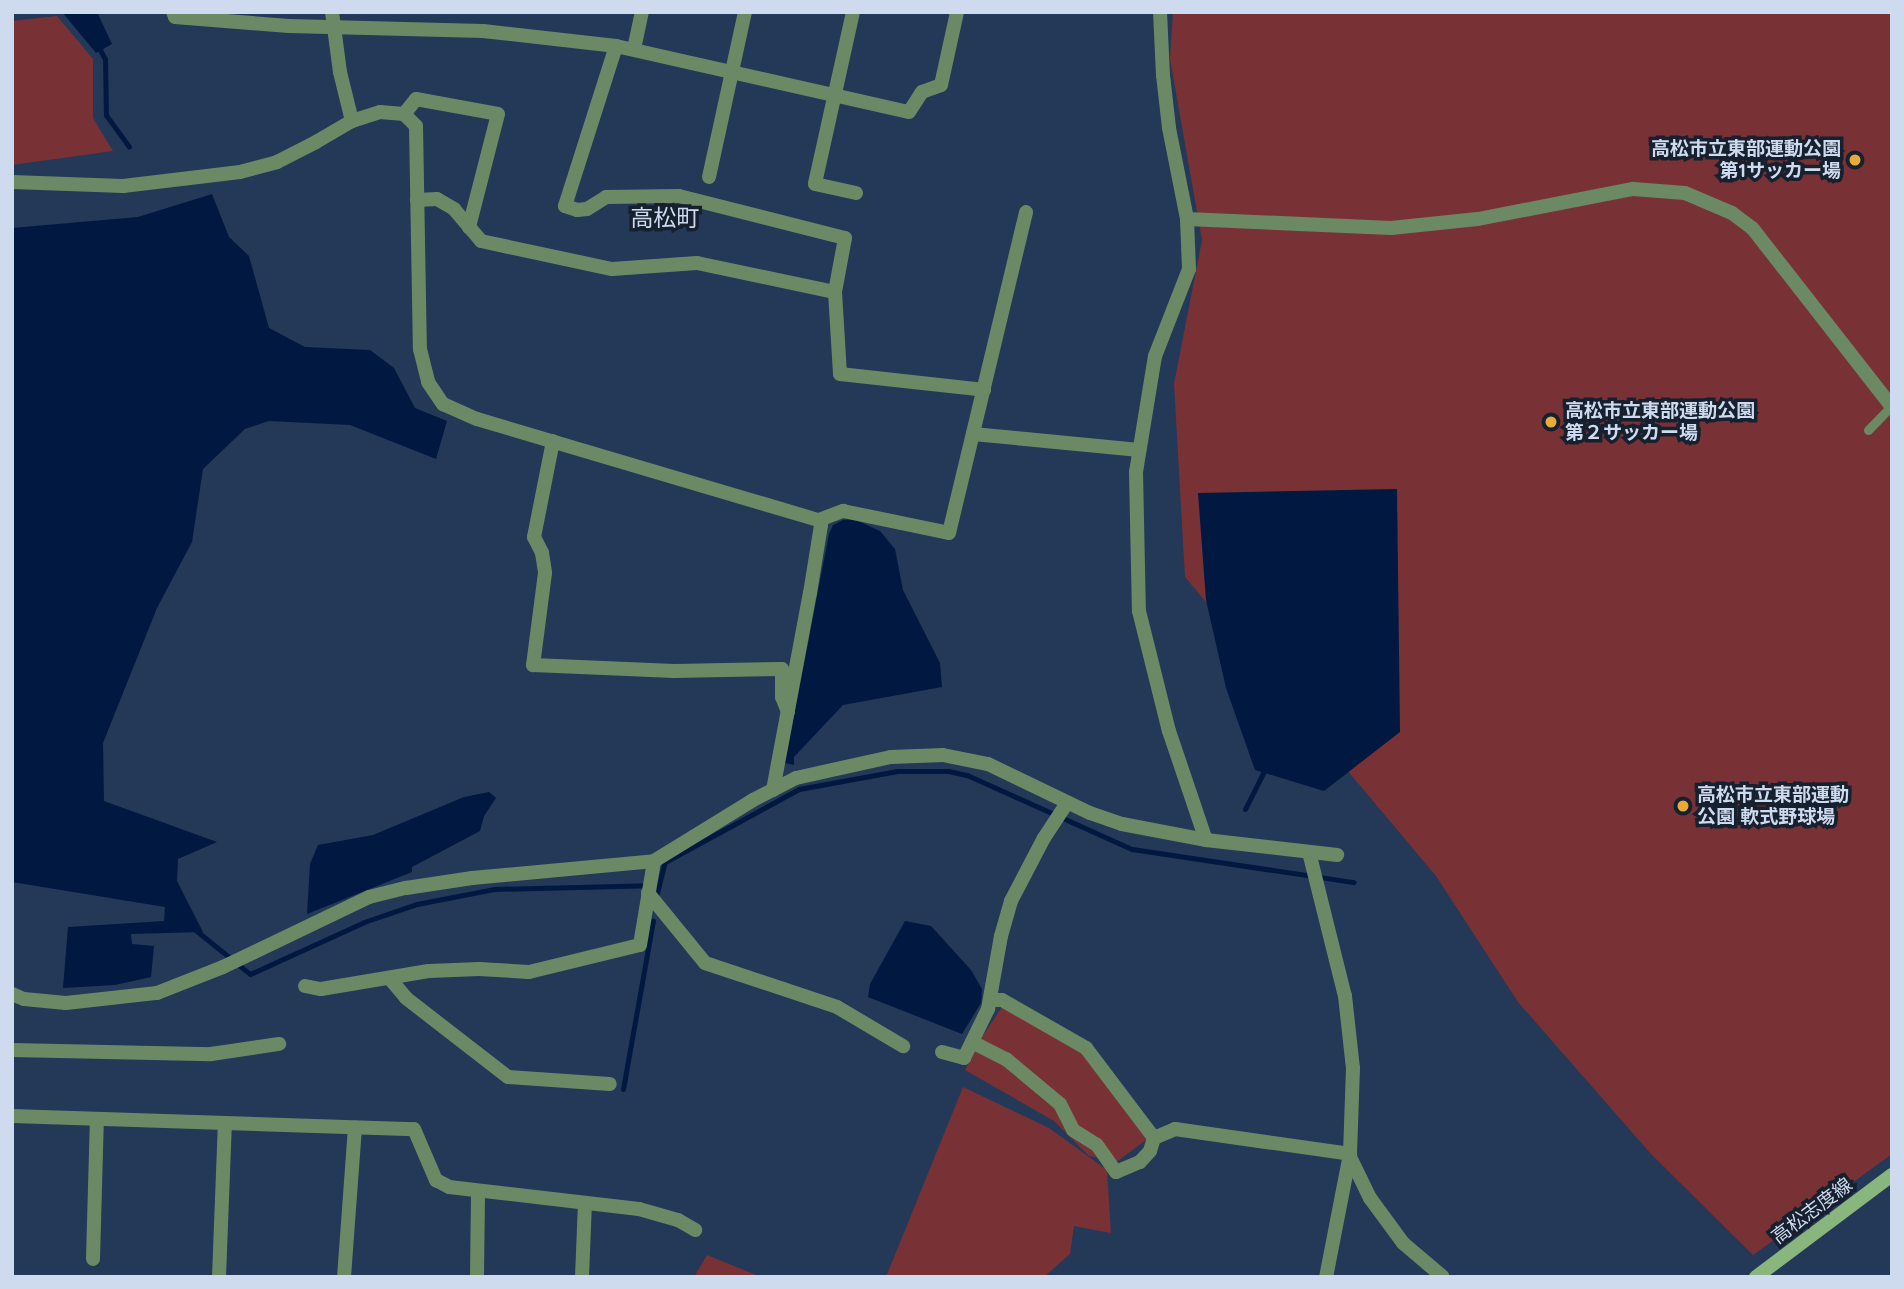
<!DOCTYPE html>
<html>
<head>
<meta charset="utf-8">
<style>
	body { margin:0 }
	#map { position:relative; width:1904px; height:1289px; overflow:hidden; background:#243858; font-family:Quicksand,"Noto Sans JP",sans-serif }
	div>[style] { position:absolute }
	.green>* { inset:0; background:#783236 }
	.water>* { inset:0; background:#011841 }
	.stream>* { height:5px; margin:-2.5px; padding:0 2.5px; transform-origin:2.5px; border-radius:2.5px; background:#011841 }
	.service>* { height:9px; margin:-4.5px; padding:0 4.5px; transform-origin:4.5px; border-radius:4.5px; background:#6c8965 }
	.minor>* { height:14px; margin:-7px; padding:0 7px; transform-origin:7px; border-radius:7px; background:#6c8965 }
	.tertiary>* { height:14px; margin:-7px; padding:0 7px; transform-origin:7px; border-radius:7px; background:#6c8965 }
	.secondary>* { height:14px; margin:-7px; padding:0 7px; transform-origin:7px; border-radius:7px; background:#88b67c }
	.dots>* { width:19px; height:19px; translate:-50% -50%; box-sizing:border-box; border:4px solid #17202e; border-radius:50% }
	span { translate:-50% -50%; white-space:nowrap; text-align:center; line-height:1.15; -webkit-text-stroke:7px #17202e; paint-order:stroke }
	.poi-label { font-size:19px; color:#cedbef; font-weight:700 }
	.right { translate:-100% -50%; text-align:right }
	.left { translate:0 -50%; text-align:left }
	.street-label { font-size:19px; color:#cedbef }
	.quarter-label { font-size:23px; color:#cedbef }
	.frame { position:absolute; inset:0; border:14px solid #cedbef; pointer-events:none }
</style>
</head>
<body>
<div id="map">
	<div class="green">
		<div style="clip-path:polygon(1173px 12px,1892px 12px,1892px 1154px,1753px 1255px,1651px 1154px,1518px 1002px,1436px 876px,1185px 577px,1174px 384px,1202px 240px,1170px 59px)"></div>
		<div style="clip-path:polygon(57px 16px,93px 59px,93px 118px,113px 151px,12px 165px,12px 21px)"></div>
		<div style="clip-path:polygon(1004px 1004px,1080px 1050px,1147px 1139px,1118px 1161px,1089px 1156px,1054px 1121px,965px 1070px,982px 1037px)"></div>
		<div style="clip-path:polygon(963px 1087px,1049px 1128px,1107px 1170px,1111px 1233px,1074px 1226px,1070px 1254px,1044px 1277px,886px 1277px)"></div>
		<div style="clip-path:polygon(707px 1255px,761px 1277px,694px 1277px)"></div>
	</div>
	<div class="water">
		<div style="clip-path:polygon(62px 12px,97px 12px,112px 44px,96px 53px)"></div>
		<div style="clip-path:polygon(212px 194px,229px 237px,249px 256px,269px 328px,305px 347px,370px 350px,394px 368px,415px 408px,447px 421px,436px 459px,350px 425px,269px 421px,245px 429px,203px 469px,192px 542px,157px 608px,103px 743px,104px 801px,217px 842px,178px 859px,177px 881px,203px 932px,131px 934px,132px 944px,154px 946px,151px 977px,115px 985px,63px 988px,68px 927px,164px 921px,165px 907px,12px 882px,12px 228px,138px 217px)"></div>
		<div style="clip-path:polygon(1397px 489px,1400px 732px,1324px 791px,1255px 770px,1226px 688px,1206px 600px,1198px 493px)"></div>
		<div style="clip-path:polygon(854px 519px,880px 531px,895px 549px,903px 590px,940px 663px,942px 687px,843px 705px,794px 757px,794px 765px,785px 763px,829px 534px,833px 525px,843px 520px)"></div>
		<div style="clip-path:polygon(489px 792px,496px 798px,484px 816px,480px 831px,412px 867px,412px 872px,307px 914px,310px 864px,318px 845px,373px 835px,464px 797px)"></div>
		<div style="clip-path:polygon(905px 921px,931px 926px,971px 970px,982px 989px,981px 1003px,962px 1034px,868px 997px,870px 984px)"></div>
	</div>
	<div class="stream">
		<div style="left:97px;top:44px;width:17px;rotate:62deg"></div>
		<div style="left:105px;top:59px;width:56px;rotate:89deg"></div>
		<div style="left:106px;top:115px;width:39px;rotate:54deg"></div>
		<div style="left:1245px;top:809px;width:45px;rotate:-63.4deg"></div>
		<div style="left:657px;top:893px;width:32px;rotate:-76deg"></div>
		<div style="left:665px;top:862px;width:153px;rotate:-28.6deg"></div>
		<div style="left:799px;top:789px;width:100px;rotate:-10.4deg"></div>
		<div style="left:897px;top:771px;width:51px"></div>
		<div style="left:948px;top:771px;width:19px;rotate:12deg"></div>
		<div style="left:967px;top:775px;width:181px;rotate:24.2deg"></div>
		<div style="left:1132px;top:849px;width:224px;rotate:8.5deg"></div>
		<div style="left:193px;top:928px;width:73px;rotate:38.9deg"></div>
		<div style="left:250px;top:974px;width:125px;rotate:-24.5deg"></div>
		<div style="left:364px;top:922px;width:56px;rotate:-18.8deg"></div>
		<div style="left:417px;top:904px;width:78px;rotate:-11deg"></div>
		<div style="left:494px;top:889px;width:164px;rotate:-1.4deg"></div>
		<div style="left:623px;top:1089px;width:171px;rotate:-79.9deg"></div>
	</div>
	<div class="service">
		<div style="left:1868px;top:430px;width:33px;rotate:-46deg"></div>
	</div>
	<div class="minor">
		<div style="left:173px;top:12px;width:5px;rotate:68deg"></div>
		<div style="left:175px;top:17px;width:114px;rotate:4.5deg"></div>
		<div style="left:289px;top:26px;width:194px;rotate:1.5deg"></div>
		<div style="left:483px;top:31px;width:134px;rotate:6.4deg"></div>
		<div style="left:616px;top:46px;width:300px;rotate:12.7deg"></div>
		<div style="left:909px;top:112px;width:24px;rotate:-57deg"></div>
		<div style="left:922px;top:92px;width:20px;rotate:-20deg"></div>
		<div style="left:941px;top:85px;width:75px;rotate:-77.6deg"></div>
		<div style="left:853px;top:12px;width:176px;rotate:102.5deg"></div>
		<div style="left:815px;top:184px;width:42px;rotate:12.4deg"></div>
		<div style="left:1160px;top:12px;width:63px;rotate:87.3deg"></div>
		<div style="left:1163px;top:75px;width:53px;rotate:83.5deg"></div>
		<div style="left:1169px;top:128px;width:93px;rotate:78.8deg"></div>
		<div style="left:1187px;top:219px;width:50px;rotate:87.7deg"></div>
		<div style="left:1189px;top:269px;width:93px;rotate:111.3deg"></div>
		<div style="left:1155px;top:356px;width:118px;rotate:99.3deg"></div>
		<div style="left:1136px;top:472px;width:139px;rotate:88.8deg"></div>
		<div style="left:1139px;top:611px;width:124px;rotate:76deg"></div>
		<div style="left:1169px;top:731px;width:115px;rotate:71.3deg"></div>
		<div style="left:616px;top:46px;width:168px;rotate:107.7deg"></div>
		<div style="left:565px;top:206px;width:13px;rotate:18deg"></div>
		<div style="left:577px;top:210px;width:10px;rotate:-6deg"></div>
		<div style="left:587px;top:209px;width:22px;rotate:-32deg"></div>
		<div style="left:606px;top:197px;width:73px;rotate:-0.8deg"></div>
		<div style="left:679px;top:196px;width:171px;rotate:14.2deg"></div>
		<div style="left:845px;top:238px;width:55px;rotate:100.5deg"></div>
		<div style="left:634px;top:49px;width:38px;rotate:-78deg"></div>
		<div style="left:404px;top:114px;width:19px;rotate:-51deg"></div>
		<div style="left:416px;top:99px;width:83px;rotate:10.4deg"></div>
		<div style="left:498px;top:114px;width:117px;rotate:104.4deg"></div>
		<div style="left:352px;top:121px;width:29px;rotate:-18deg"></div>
		<div style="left:380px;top:112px;width:24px;rotate:5deg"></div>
		<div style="left:404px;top:114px;width:17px;rotate:45deg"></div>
		<div style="left:416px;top:126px;width:223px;rotate:89deg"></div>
		<div style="left:420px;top:349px;width:34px;rotate:76deg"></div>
		<div style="left:428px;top:382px;width:27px;rotate:56deg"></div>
		<div style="left:443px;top:404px;width:37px;rotate:24deg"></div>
		<div style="left:477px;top:419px;width:357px;rotate:16.5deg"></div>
		<div style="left:819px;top:520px;width:26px;rotate:-21deg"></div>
		<div style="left:843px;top:511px;width:108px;rotate:11.7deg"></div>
		<div style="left:949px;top:533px;width:330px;rotate:-76.5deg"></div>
		<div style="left:709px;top:177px;width:169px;rotate:-77.7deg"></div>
		<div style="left:12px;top:182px;width:111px;rotate:2.1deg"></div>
		<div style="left:123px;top:186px;width:118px;rotate:-6.8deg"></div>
		<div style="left:240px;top:172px;width:38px;rotate:-15deg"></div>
		<div style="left:277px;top:162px;width:44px;rotate:-27.1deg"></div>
		<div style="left:316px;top:142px;width:42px;rotate:-30.3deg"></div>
		<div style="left:352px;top:121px;width:50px;rotate:-103.8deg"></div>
		<div style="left:340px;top:72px;width:61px;rotate:-97.6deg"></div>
		<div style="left:417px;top:200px;width:20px;rotate:-3deg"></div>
		<div style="left:437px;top:199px;width:20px;rotate:30deg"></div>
		<div style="left:454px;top:209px;width:42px;rotate:49.8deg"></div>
		<div style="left:481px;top:241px;width:134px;rotate:12.1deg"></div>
		<div style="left:612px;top:269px;width:85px;rotate:-4deg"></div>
		<div style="left:697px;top:263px;width:141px;rotate:11.9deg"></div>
		<div style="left:835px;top:292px;width:82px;rotate:86.5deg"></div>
		<div style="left:840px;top:374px;width:145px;rotate:6.3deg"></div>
		<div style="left:1187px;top:219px;width:204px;rotate:2.5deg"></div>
		<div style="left:1391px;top:228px;width:87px;rotate:-5.9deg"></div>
		<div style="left:1478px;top:219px;width:158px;rotate:-11deg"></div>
		<div style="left:1633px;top:189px;width:52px;rotate:4.4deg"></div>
		<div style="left:1685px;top:193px;width:51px;rotate:23.1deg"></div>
		<div style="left:1732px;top:213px;width:26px;rotate:37deg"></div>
		<div style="left:1753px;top:229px;width:226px;rotate:52deg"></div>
		<div style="left:973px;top:434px;width:167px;rotate:5.5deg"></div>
		<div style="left:553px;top:441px;width:98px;rotate:101.2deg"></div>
		<div style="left:534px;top:537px;width:18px;rotate:63deg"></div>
		<div style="left:542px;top:553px;width:20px;rotate:81deg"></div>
		<div style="left:545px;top:573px;width:93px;rotate:97.4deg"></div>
		<div style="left:533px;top:665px;width:141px;rotate:2.4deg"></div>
		<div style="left:674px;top:671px;width:108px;rotate:-1.1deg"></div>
		<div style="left:782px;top:669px;width:28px;rotate:90deg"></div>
		<div style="left:782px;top:697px;width:16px;rotate:68deg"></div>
		<div style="left:773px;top:790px;width:200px;rotate:-79.4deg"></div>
		<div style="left:810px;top:593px;width:69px;rotate:-80.8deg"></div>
		<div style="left:821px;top:525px;width:5px;rotate:-112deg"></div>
		<div style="left:1309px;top:852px;width:148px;rotate:76deg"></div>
		<div style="left:1345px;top:996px;width:72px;rotate:83.7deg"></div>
		<div style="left:1353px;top:1068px;width:86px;rotate:92deg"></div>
		<div style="left:1350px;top:1154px;width:125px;rotate:101deg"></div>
		<div style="left:648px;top:893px;width:90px;rotate:50.8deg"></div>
		<div style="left:705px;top:963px;width:139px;rotate:18.4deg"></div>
		<div style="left:837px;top:1007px;width:77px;rotate:30.6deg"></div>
		<div style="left:391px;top:980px;width:23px;rotate:50deg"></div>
		<div style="left:406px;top:998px;width:129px;rotate:37.8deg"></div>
		<div style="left:508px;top:1077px;width:102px;rotate:3.9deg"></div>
		<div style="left:305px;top:986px;width:16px;rotate:11deg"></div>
		<div style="left:321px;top:989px;width:109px;rotate:-9.5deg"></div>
		<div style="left:429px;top:971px;width:50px;rotate:-2.3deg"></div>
		<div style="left:479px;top:969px;width:50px;rotate:3.4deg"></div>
		<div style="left:529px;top:972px;width:114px;rotate:-13.7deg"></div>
		<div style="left:640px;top:945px;width:85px;rotate:-80.5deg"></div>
		<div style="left:12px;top:994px;width:13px;rotate:23deg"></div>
		<div style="left:24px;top:999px;width:42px;rotate:5.4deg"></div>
		<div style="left:990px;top:1000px;width:12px"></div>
		<div style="left:1002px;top:1000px;width:97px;rotate:29.7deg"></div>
		<div style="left:1086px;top:1048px;width:113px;rotate:52.9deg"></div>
		<div style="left:972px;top:1042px;width:38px;rotate:27deg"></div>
		<div style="left:1006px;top:1059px;width:70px;rotate:39.8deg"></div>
		<div style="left:1060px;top:1104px;width:29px;rotate:63deg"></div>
		<div style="left:1073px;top:1130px;width:28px;rotate:32deg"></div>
		<div style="left:1097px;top:1145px;width:33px;rotate:55deg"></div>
		<div style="left:1116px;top:1172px;width:26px;rotate:-23deg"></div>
		<div style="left:1140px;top:1162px;width:15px;rotate:-48deg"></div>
		<div style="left:1150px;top:1151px;width:14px;rotate:-73deg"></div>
		<div style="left:1154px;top:1138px;width:23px;rotate:-23deg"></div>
		<div style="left:1175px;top:1129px;width:177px;rotate:8.1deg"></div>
		<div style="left:12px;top:1050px;width:199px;rotate:1.2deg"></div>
		<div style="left:211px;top:1054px;width:69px;rotate:-8.4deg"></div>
		<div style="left:942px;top:1052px;width:23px;rotate:15deg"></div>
		<div style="left:964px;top:1058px;width:55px;rotate:-63.9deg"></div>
		<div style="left:988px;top:1009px;width:74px;rotate:-79.9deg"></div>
		<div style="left:1001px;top:936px;width:36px;rotate:-74deg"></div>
		<div style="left:1011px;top:901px;width:71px;rotate:-62.4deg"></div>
		<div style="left:1044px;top:838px;width:42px;rotate:-56.7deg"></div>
		<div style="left:12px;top:1116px;width:402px;rotate:1.9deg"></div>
		<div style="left:414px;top:1129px;width:56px;rotate:66.7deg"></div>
		<div style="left:436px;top:1180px;width:15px;rotate:28deg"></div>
		<div style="left:449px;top:1187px;width:191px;rotate:6.6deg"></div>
		<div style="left:639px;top:1209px;width:41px;rotate:15.8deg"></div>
		<div style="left:678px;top:1220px;width:20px;rotate:30deg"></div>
		<div style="left:1350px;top:1157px;width:46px;rotate:64deg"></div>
		<div style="left:1370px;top:1198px;width:56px;rotate:53.7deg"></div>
		<div style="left:1403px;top:1243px;width:52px;rotate:40.4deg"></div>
		<div style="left:93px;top:1259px;width:140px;rotate:-88.4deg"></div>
		<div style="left:219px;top:1277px;width:154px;rotate:-87.8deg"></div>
		<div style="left:344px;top:1277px;width:150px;rotate:-85.8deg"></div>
		<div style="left:477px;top:1277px;width:86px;rotate:-89.3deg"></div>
		<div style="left:582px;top:1277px;width:74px;rotate:-87.7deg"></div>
	</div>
	<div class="tertiary">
		<div style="left:66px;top:1003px;width:92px;rotate:-6.3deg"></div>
		<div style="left:157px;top:993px;width:71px;rotate:-21.5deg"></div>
		<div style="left:223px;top:967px;width:162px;rotate:-25.6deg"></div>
		<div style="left:369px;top:897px;width:38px;rotate:-14deg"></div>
		<div style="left:406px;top:888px;width:67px;rotate:-8.6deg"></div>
		<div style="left:472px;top:878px;width:183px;rotate:-5.3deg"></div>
		<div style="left:654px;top:861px;width:116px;rotate:-31.6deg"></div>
		<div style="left:753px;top:800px;width:48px;rotate:-27.1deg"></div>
		<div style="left:796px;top:778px;width:97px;rotate:-12.5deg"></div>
		<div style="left:891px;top:757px;width:52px;rotate:-2.2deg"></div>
		<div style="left:943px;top:755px;width:46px;rotate:11.3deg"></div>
		<div style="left:988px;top:764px;width:113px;rotate:25.7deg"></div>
		<div style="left:1090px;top:813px;width:34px;rotate:19deg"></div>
		<div style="left:1122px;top:824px;width:86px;rotate:10.8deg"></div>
		<div style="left:1206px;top:840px;width:132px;rotate:6.5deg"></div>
	</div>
	<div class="secondary">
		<div style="left:1756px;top:1277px;width:170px;rotate:-36.9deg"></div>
	</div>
	<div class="dots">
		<div style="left:1855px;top:160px;background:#e8ab37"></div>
		<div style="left:1551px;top:422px;background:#e8ab37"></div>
		<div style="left:1683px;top:806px;background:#e8ab37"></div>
	</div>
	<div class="poi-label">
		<span class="right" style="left:1841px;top:160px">高松市立東部運動公園<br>第1サッカー場</span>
		<span class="left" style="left:1565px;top:422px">高松市立東部運動公園<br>第２サッカー場</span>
		<span class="left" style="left:1697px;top:806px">高松市立東部運動<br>公園 軟式野球場</span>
	</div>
	<div class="street-label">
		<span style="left:1812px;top:1211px;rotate:-37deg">高松志度線</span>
	</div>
	<div class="quarter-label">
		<span style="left:665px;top:218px">高松町</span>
	</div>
	<div class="frame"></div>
</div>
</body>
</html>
